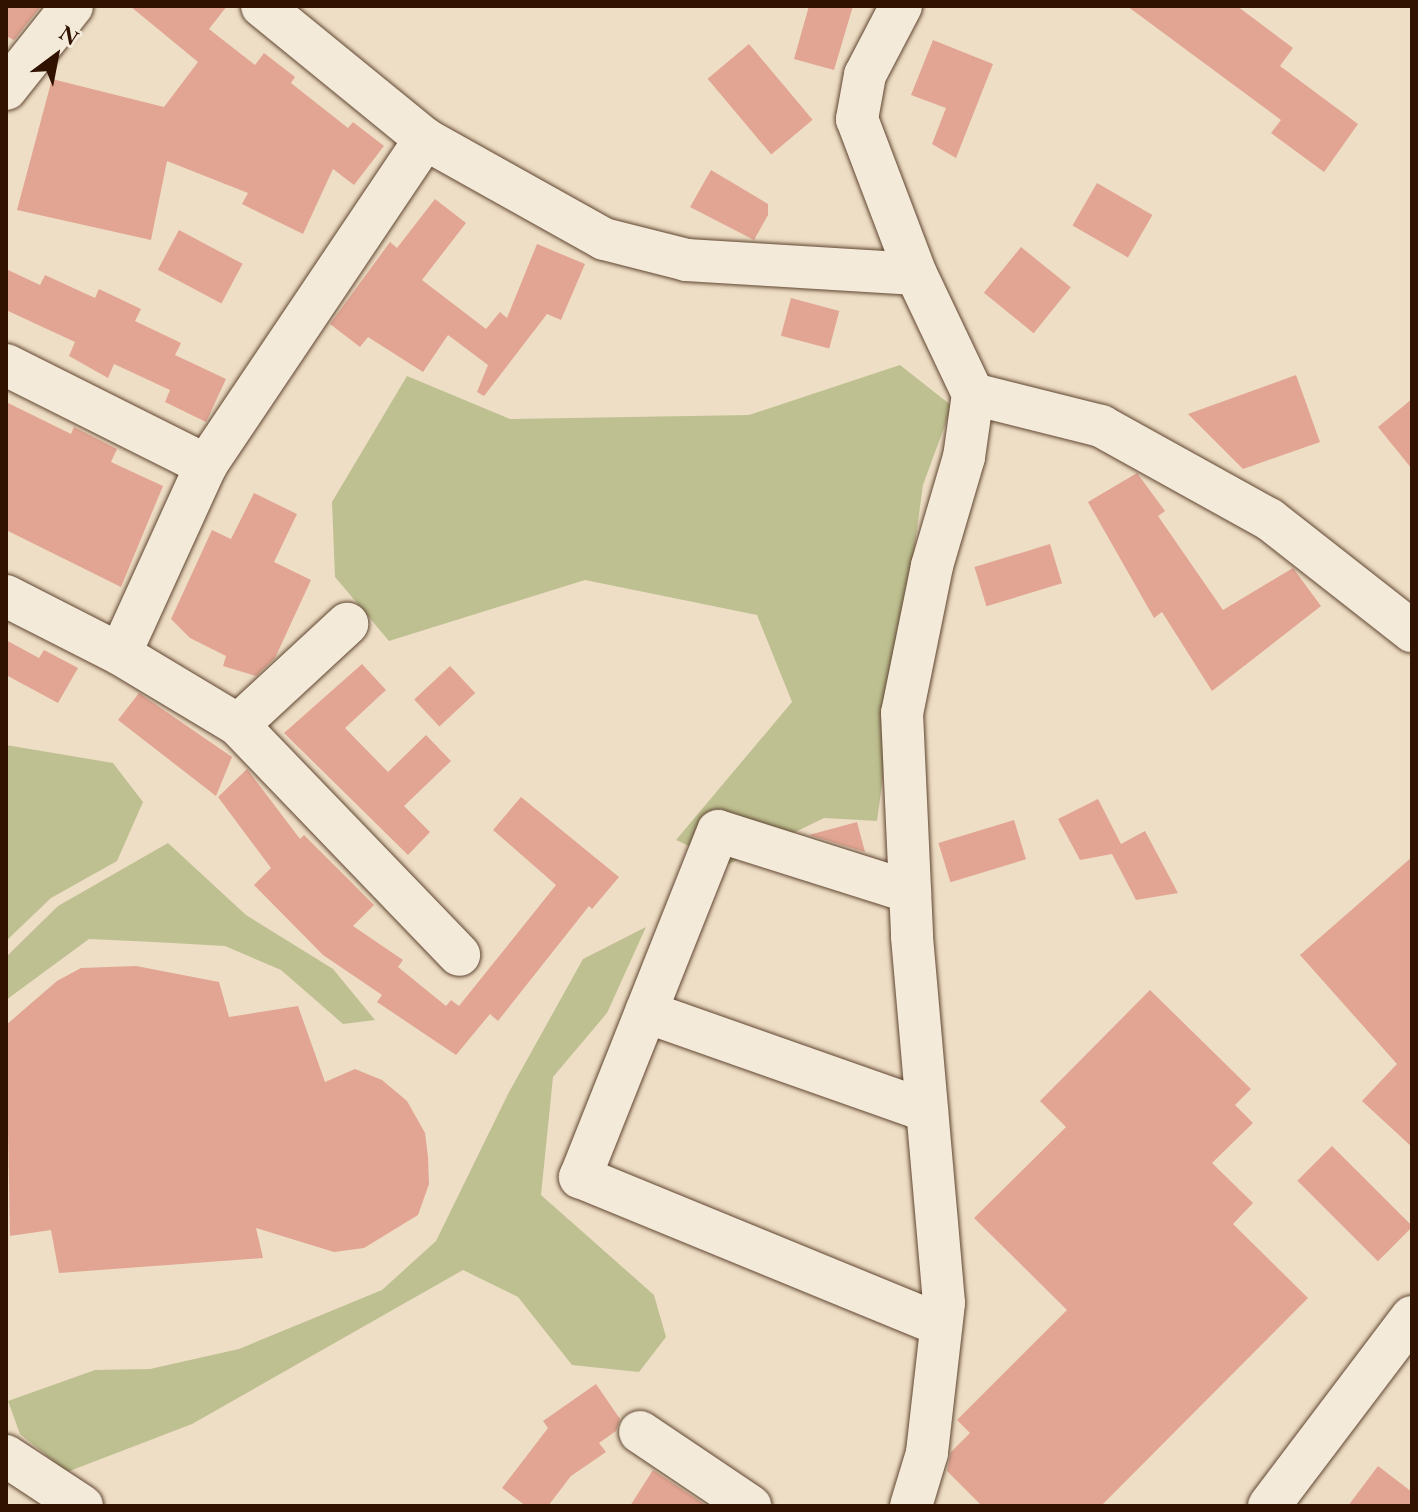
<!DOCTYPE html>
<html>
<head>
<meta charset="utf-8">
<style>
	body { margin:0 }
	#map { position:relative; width:1418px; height:1512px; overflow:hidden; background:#eedec5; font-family:"EB Garamond",serif }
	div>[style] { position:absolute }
	.green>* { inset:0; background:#bec091 }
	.building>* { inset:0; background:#e2a593; transform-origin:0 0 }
	.roads { filter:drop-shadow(0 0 2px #604531) drop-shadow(0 0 2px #604531) }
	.minor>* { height:42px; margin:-21px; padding:0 21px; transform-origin:21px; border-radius:21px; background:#f4ead9 }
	span { translate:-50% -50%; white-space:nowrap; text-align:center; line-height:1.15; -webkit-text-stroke:6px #f4ead9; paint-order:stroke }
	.frame { position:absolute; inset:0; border:8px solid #311200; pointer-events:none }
	.north { position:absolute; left:16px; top:16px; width:80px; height:80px; -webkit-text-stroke:6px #f4ead9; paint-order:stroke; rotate:32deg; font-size:22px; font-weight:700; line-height:32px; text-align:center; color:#311200 }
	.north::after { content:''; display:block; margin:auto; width:28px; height:36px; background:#311200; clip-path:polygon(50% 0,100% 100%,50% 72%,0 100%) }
</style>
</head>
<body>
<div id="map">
	<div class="green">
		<div style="clip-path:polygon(900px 365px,952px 406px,923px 485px,877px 821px,824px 818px,729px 864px,676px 840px,792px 702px,757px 615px,585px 580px,389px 641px,335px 577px,332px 502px,407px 376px,510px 419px,749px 415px)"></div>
		<div style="clip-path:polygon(6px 745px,113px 763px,143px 802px,117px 861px,51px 898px,6px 941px)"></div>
		<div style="clip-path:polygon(168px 843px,246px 915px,333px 969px,375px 1020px,343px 1024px,281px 970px,225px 946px,154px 942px,89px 939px,6px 1000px,6px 957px,11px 952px,58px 906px)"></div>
		<div style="clip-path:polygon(646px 927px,607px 1013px,553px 1077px,541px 1195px,654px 1295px,666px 1337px,639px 1372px,572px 1365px,518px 1297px,463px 1270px,192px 1424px,67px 1472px,20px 1434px,8px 1401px,95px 1370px,150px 1369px,239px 1349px,382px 1290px,436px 1241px,508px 1094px,583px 959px)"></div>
	</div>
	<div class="building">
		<div style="clip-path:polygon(6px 6px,41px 6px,14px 40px,6px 36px)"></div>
		<div style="clip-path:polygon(130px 6px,227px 6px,209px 29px,255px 65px,264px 53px,295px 77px,291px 83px,348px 128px,353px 122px,384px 146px,354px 185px,333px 169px,303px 234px,242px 204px,248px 193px,167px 161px,151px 240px,17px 210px,52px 79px,164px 107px,198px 62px)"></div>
		<div style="clip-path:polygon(809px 6px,853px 6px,834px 70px,794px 59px)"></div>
		<div style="clip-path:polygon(1127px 6px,1237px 6px,1293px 48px,1280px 66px,1358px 124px,1324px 172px,1271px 133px,1281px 120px)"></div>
		<div style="clip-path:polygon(933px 40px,993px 64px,956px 158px,932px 144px,946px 108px,911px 95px)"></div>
		<div style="left:749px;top:44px;width:99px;height:54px;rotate:50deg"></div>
		<div style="clip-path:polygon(711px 170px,768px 204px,768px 215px,754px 240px,690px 207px)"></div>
		<div style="left:1097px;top:183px;width:64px;height:49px;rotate:30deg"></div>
		<div style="clip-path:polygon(435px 199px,466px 223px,422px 280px,486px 329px,500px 312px,507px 318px,537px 244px,585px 264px,561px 320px,547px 314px,484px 396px,477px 392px,488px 365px,448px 335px,423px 372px,368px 337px,360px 347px,330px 324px,390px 242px,397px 248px)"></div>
		<div style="left:179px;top:230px;width:72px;height:45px;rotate:28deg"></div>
		<div style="left:1021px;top:247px;width:64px;height:59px;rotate:39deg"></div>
		<div style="clip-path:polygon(6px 269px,40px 285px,45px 275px,95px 298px,99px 289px,141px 309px,135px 321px,181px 343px,175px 355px,226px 379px,206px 422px,165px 402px,170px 390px,114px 364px,108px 378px,69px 356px,75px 342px,6px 310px)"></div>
		<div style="left:791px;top:298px;width:50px;height:39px;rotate:15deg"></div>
		<div style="clip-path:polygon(1296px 375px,1320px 442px,1243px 469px,1188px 414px)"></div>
		<div style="clip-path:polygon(1412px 399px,1412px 469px,1378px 427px)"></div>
		<div style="clip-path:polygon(6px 402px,71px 434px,74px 427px,117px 449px,111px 462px,163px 486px,121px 587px,6px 530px)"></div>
		<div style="clip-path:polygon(1137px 473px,1165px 511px,1158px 516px,1223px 610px,1293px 568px,1321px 606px,1212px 691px,1162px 612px,1154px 618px,1088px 502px)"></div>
		<div style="clip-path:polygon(254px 493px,297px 514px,274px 562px,311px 580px,275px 658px,256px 676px,223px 666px,226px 656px,190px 638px,171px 619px,212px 530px,231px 539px)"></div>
		<div style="left:1050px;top:544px;width:41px;height:79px;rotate:73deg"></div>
		<div style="clip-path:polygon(6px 640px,39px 658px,44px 650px,78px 668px,58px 703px,6px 675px)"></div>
		<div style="clip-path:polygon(362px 664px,386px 690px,345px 728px,388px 772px,426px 735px,451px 761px,404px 806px,430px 832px,408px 855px,284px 733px)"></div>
		<div style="left:450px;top:666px;width:37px;height:49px;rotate:47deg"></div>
		<div style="clip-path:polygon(139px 693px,232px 757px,216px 796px,118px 720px)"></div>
		<div style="clip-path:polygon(247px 769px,300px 839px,304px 835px,374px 905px,353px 926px,403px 960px,398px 967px,446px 1006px,451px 1000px,459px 1006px,556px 885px,493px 830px,521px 797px,619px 877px,592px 909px,589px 906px,498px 1021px,490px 1014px,456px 1055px,377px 1002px,382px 995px,323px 955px,254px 885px,271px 868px,218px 797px)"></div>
		<div style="clip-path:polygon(1098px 799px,1121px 844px,1145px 831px,1178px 893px,1136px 900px,1112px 854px,1080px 860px,1058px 819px)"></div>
		<div style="left:1014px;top:820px;width:41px;height:79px;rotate:73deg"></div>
		<div style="clip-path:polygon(857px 822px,865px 852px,809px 835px)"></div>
		<div style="clip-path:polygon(1412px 857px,1412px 1147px,1362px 1101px,1397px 1064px,1300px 955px)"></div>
		<div style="clip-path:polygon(136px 966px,219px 982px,229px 1017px,298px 1006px,325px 1082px,355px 1069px,382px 1080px,407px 1101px,425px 1133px,428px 1157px,429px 1184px,418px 1215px,364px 1248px,334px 1252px,256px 1228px,263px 1258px,59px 1273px,51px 1230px,10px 1236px,6px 1025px,57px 981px,81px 968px)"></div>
		<div style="clip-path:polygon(1150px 990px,1251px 1089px,1235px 1105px,1253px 1123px,1212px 1163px,1253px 1203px,1233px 1224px,1308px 1298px,1101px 1506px,982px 1506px,947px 1471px,951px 1452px,970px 1433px,957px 1420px,1067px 1310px,974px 1218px,1066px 1127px,1040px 1101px)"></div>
		<div style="left:1332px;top:1146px;width:114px;height:49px;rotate:45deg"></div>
		<div style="clip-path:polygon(596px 1384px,620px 1419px,616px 1431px,599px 1443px,606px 1452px,571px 1476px,548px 1506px,526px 1506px,502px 1488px,548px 1428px,543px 1421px)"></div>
		<div style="clip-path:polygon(1378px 1466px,1412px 1492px,1412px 1506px,1348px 1506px)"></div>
		<div style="clip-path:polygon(653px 1470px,707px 1506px,630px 1506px)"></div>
	</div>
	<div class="roads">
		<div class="minor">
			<div style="left:262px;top:6px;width:210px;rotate:39.2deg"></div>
			<div style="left:425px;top:139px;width:205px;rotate:29.2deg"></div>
			<div style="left:604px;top:239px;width:86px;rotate:14.2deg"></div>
			<div style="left:687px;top:260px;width:229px;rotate:3.5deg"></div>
			<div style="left:901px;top:6px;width:78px;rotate:117.6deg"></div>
			<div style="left:865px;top:75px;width:45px;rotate:100.3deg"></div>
			<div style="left:857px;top:119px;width:166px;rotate:69.2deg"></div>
			<div style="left:916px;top:274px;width:133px;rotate:64.6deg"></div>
			<div style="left:973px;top:394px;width:64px;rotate:98.1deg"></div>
			<div style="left:964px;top:457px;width:114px;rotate:106.4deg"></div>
			<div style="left:932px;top:566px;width:150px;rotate:101.5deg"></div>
			<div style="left:902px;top:713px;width:224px;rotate:87.4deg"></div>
			<div style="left:912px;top:937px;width:367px;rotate:85deg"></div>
			<div style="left:944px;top:1303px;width:151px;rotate:96.5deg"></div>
			<div style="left:927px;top:1453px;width:55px;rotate:106.8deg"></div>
			<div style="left:6px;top:89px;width:106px;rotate:-51.5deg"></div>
			<div style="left:6px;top:365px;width:224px;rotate:26.6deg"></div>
			<div style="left:973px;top:394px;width:132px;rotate:14deg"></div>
			<div style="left:1101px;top:426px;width:192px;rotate:29deg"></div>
			<div style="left:1269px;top:519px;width:182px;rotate:38.1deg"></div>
			<div style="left:6px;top:596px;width:128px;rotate:27deg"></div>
			<div style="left:120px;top:654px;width:208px;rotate:-65.5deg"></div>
			<div style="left:206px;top:465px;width:393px;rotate:-56.1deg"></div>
			<div style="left:120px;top:654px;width:138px;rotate:31deg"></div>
			<div style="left:238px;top:725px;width:319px;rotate:46.1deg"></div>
			<div style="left:238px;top:725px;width:149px;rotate:-42.8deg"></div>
			<div style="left:910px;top:892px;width:201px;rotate:-162.4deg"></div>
			<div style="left:718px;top:831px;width:373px;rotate:111.7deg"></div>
			<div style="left:580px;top:1177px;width:390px;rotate:22.3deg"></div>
			<div style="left:646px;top:1012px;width:298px;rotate:19.4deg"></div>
			<div style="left:640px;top:1432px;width:133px;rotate:33.9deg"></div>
			<div style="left:6px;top:1456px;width:91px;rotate:33.3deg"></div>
			<div style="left:1269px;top:1506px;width:237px;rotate:-52.9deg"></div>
		</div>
	</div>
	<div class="frame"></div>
	<div class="north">N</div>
</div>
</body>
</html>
